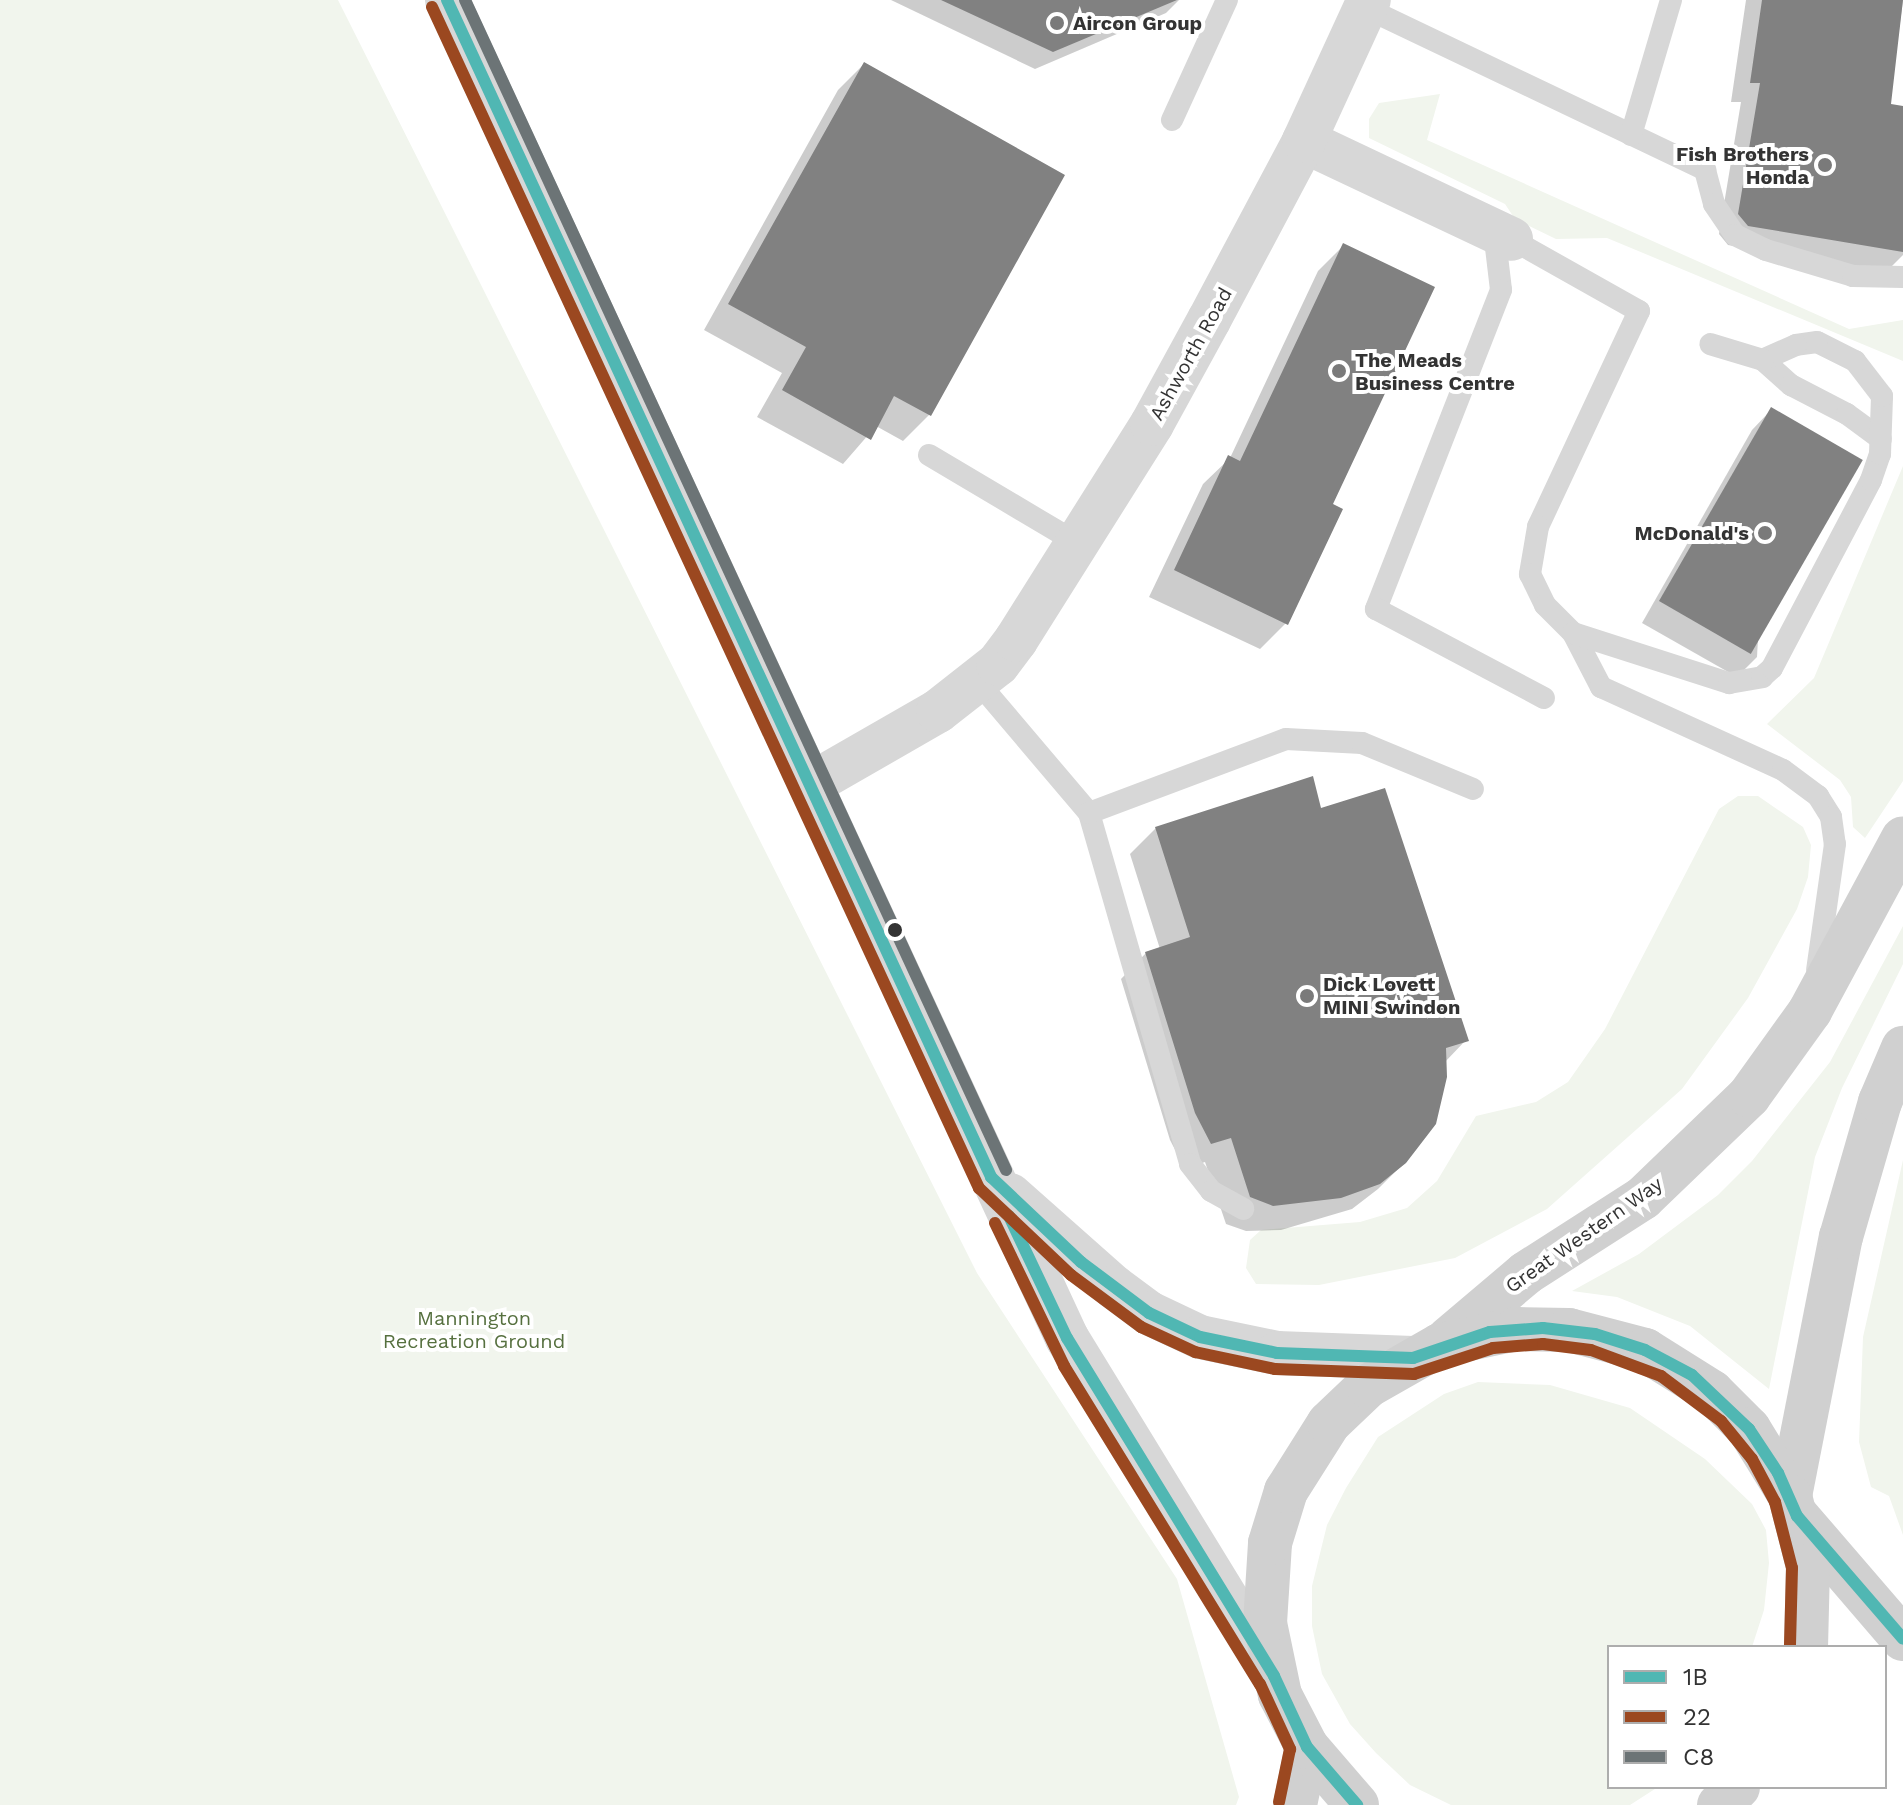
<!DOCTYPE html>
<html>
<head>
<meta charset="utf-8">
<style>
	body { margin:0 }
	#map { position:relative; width:1903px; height:1805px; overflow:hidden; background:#fff; font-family:"Work Sans",sans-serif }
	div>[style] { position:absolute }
	.green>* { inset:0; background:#f1f5ed }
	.shadow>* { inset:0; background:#0003 }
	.building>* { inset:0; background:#818181; transform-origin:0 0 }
	.lane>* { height:22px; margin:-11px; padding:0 11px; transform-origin:11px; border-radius:11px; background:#d7d7d7 }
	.street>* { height:44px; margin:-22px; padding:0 22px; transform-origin:22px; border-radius:22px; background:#d7d7d7 }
	.secondary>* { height:44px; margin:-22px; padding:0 22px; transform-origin:22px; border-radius:22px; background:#d0d0d0 }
	.bus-1>* { height:12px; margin:-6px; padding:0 6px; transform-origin:6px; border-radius:6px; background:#50b7b3 }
	.bus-2>* { height:12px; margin:-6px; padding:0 6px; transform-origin:6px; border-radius:6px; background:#9b4820 }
	.bus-3>* { height:12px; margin:-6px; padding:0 6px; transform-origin:6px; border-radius:6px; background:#6c7476 }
	.dots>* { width:22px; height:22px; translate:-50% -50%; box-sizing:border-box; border:4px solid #fff; border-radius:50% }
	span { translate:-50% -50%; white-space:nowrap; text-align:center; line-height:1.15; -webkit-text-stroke:8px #fff; paint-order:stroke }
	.poi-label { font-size:20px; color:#333; font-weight:700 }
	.left { translate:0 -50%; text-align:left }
	.right { translate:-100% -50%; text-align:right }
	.street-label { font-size:20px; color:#333 }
	.park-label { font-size:20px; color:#56703f }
	.legend { position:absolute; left:1607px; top:1645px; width:280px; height:144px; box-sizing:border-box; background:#fff; border:2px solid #adadad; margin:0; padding:10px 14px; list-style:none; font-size:24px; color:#333 }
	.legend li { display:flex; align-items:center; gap:16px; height:40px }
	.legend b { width:40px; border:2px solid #adadad }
</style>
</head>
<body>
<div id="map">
	<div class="green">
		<div style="clip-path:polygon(0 0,338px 0,977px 1273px,1177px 1579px,1239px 1797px,1236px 1805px,0 1805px)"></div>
		<div style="clip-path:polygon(1440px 94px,1427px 140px,1849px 329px,1903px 320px,1903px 361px,1607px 238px,1556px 239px,1515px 219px,1505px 204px,1369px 138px,1369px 119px,1379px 103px)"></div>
		<div style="clip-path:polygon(1903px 466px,1903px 781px,1865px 838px,1853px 827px,1851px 797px,1840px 780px,1767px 724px,1814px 678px)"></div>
		<div style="clip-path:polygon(1738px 796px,1758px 796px,1803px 827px,1811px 845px,1808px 877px,1797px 909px,1748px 998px,1682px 1089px,1547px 1209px,1455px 1258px,1319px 1285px,1256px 1284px,1246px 1268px,1250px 1240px,1261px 1230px,1360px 1222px,1407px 1208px,1437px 1181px,1476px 1116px,1536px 1102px,1568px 1082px,1605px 1029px,1719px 809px)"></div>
		<div style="clip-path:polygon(1903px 926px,1903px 964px,1842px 1088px,1815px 1157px,1769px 1389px,1690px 1326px,1617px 1297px,1572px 1291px,1639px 1254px,1718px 1195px,1752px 1161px,1830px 1062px)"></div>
		<div style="clip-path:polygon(1903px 1160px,1903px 1535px,1889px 1496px,1871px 1487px,1859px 1442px,1863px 1337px)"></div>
		<div style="clip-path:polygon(1478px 1382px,1550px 1385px,1630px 1408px,1705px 1459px,1752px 1504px,1766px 1530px,1769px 1563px,1764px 1610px,1752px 1647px,1609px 1647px,1609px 1787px,1658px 1787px,1630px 1805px,1451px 1805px,1410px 1785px,1376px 1753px,1350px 1724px,1322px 1674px,1312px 1626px,1312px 1586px,1327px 1525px,1346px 1488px,1378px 1437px,1444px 1394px)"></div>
	</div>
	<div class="shadow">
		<div style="clip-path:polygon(891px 0,1179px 0,1166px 13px,1035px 69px)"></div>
		<div style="clip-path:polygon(1746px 0,1903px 0,1889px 106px,1903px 108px,1903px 255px,1886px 272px,1728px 245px,1719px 234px,1741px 102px,1731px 102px)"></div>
		<div style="clip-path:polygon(864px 64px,1062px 176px,929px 415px,903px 441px,876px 426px,843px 464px,757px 417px,782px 373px,704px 330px,838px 90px)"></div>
		<div style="clip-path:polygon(1344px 245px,1331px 505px,1286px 623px,1260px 649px,1149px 597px,1203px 484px,1230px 458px,1318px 271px)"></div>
		<div style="clip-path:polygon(1771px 410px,1757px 657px,1737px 677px,1642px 623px,1752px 430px)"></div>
		<div style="clip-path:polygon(1320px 811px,1466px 1040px,1445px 1062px,1405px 1162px,1378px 1189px,1352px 1209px,1281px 1230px,1246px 1231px,1226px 1224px,1205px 1162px,1185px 1169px,1170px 1140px,1121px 979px,1146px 953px,1160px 949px,1130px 854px,1156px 828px)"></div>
	</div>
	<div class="building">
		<div style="clip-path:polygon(941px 0,1177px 0,1053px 52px)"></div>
		<div style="clip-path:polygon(1762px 0,1903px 0,1891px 104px,1903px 106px,1903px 252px,1748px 226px,1738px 214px,1760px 83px,1750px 83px)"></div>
		<div style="clip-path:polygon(864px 62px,1065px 175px,931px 416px,894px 396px,871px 440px,782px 390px,806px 347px,728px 304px)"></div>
		<div style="clip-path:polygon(1343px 243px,1435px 287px,1333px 504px,1343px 509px,1288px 625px,1174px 570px,1228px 455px,1240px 461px)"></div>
		<div style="left:1771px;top:407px;width:106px;height:224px;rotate:30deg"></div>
		<div style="clip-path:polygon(1313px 776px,1321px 808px,1385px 788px,1469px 1041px,1446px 1048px,1447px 1077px,1436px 1124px,1406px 1163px,1380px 1184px,1341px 1198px,1273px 1206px,1250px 1197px,1231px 1138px,1211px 1144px,1195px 1113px,1145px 952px,1190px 937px,1155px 827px)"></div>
	</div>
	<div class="lane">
		<div style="left:1366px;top:8px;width:376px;rotate:25.5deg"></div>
		<div style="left:1705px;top:170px;width:35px;rotate:75deg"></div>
		<div style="left:1714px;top:204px;width:37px;rotate:56deg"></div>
		<div style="left:1735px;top:235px;width:34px;rotate:26deg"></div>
		<div style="left:1766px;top:250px;width:91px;rotate:16.6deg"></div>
		<div style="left:1853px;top:276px;width:50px;rotate:1.1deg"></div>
		<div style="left:1172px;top:120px;width:132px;rotate:-65.4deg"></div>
		<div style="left:1631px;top:135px;width:141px;rotate:-73.5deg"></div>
		<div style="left:1494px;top:231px;width:59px;rotate:83.2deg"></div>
		<div style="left:1501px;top:290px;width:343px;rotate:111.4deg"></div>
		<div style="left:1376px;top:609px;width:190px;rotate:27.9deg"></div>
		<div style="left:1511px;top:239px;width:147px;rotate:29.4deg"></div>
		<div style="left:1639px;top:311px;width:238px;rotate:115.1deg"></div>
		<div style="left:1538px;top:527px;width:48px;rotate:99.7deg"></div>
		<div style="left:1530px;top:574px;width:34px;rotate:64deg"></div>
		<div style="left:1545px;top:605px;width:40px;rotate:45deg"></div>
		<div style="left:1573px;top:633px;width:61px;rotate:62.6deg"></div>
		<div style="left:1601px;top:687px;width:200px;rotate:24.5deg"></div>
		<div style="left:1783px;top:770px;width:44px;rotate:36.6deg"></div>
		<div style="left:1818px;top:796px;width:25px;rotate:58deg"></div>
		<div style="left:1831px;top:817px;width:27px;rotate:82deg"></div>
		<div style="left:1835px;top:844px;width:127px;rotate:98.1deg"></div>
		<div style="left:1763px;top:360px;width:38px;rotate:42deg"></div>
		<div style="left:1791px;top:385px;width:63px;rotate:27.4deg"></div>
		<div style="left:1847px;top:414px;width:42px;rotate:36.3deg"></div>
		<div style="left:929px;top:455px;width:172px;rotate:30.7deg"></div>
		<div style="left:1573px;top:633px;width:164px;rotate:17.8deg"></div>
		<div style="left:1729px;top:683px;width:34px;rotate:-10deg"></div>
		<div style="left:1762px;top:677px;width:13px;rotate:-42deg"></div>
		<div style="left:1772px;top:668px;width:212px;rotate:-62.2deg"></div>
		<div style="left:1871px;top:480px;width:28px;rotate:-71deg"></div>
		<div style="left:1880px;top:454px;width:58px;rotate:-88deg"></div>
		<div style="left:1882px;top:396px;width:44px;rotate:-127.6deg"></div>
		<div style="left:1855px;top:361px;width:42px;rotate:-153.4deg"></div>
		<div style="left:1817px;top:342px;width:21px;rotate:172deg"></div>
		<div style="left:1796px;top:345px;width:36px;rotate:156deg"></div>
		<div style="left:1763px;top:360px;width:55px;rotate:-163.2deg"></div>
		<div style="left:977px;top:681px;width:173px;rotate:49.7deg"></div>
		<div style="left:1089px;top:813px;width:365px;rotate:73.9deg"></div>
		<div style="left:1190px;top:1164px;width:34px;rotate:52deg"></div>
		<div style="left:1211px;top:1191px;width:37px;rotate:29deg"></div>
		<div style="left:1089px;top:813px;width:210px;rotate:-20.6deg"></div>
		<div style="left:1286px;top:739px;width:76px;rotate:3deg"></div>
		<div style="left:1362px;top:743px;width:120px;rotate:22.5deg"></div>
	</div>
	<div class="street">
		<div style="left:447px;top:0;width:1475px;rotate:65.14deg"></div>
		<div style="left:1067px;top:1338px;width:394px;rotate:58.5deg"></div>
		<div style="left:1304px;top:141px;width:229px;rotate:25.3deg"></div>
		<div style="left:811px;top:784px;width:146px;rotate:-29.9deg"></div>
		<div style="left:938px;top:711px;width:76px;rotate:-38.1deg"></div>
		<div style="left:998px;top:664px;width:30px;rotate:-53deg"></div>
		<div style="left:1016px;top:640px;width:255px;rotate:-57.8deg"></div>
		<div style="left:1152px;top:424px;width:119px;rotate:-61.3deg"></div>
		<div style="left:1209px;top:320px;width:203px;rotate:-62deg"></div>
		<div style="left:1304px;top:141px;width:155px;rotate:-65.3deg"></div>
		<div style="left:1010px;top:1195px;width:139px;rotate:41.5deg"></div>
		<div style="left:1114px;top:1287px;width:44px;rotate:36.6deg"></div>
		<div style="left:1149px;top:1313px;width:56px;rotate:25.2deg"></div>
		<div style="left:1200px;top:1337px;width:79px;rotate:11.7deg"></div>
		<div style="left:1277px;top:1353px;width:136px;rotate:2.1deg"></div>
	</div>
	<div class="secondary">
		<div style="left:1448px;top:1339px;width:102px;rotate:-40.2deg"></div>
		<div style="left:1526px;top:1273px;width:139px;rotate:-32.7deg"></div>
		<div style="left:1643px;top:1198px;width:147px;rotate:-43.9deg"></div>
		<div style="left:1749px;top:1096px;width:105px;rotate:-54.3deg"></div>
		<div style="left:1810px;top:1011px;width:196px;rotate:-61.7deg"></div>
		<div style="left:1790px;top:1496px;width:264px;rotate:-78.9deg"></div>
		<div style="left:1841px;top:1237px;width:141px;rotate:-73.9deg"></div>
		<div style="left:1880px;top:1102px;width:59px;rotate:-66.9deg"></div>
		<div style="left:1798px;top:1517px;width:161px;rotate:49.3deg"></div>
		<div style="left:1295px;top:1805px;width:59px;rotate:-78.3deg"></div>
		<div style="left:1357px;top:1805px;width:77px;rotate:-130.8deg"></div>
		<div style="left:1307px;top:1747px;width:59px;rotate:-117.4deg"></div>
		<div style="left:1280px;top:1695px;width:74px;rotate:-101.8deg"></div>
		<div style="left:1265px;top:1623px;width:80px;rotate:-86.4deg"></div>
		<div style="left:1270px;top:1543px;width:54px;rotate:-72.9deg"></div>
		<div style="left:1286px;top:1491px;width:80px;rotate:-57.7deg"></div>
		<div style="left:1329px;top:1423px;width:54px;rotate:-43.5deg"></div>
		<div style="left:1368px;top:1386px;width:83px;rotate:-29.7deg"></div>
		<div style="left:1440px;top:1345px;width:78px;rotate:-11.9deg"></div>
		<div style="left:1516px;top:1329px;width:53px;rotate:1.1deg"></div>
		<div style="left:1569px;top:1330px;width:79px;rotate:14.7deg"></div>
		<div style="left:1645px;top:1350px;width:79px;rotate:32.1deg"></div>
		<div style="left:1712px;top:1392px;width:52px;rotate:45deg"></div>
		<div style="left:1749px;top:1429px;width:79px;rotate:58.5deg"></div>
		<div style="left:1790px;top:1496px;width:72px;rotate:75.6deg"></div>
		<div style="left:1808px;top:1566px;width:81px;rotate:91.4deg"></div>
		<div style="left:1719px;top:1805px;width:26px;rotate:-43deg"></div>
	</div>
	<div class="bus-1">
		<div style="left:447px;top:0;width:1297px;rotate:65.19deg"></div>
		<div style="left:991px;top:1177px;width:124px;rotate:43.4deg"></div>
		<div style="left:1081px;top:1262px;width:85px;rotate:36.9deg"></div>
		<div style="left:1149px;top:1313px;width:56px;rotate:25.2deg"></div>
		<div style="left:1200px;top:1337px;width:79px;rotate:11.7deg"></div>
		<div style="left:1277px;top:1353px;width:136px;rotate:2.1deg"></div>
		<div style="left:1413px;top:1358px;width:81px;rotate:-18.7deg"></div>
		<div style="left:1490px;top:1332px;width:53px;rotate:-4.3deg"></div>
		<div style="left:1543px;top:1328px;width:52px;rotate:6.6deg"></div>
		<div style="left:1595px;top:1334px;width:52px;rotate:17.7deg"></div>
		<div style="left:1645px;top:1350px;width:53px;rotate:28deg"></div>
		<div style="left:1692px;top:1375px;width:79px;rotate:43.5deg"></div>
		<div style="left:1749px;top:1429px;width:53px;rotate:56.6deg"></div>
		<div style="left:1778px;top:1473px;width:47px;rotate:66.2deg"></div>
		<div style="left:1797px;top:1516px;width:162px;rotate:49.2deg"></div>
		<div style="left:1009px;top:1216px;width:135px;rotate:64.6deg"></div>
		<div style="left:1067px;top:1338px;width:396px;rotate:58.5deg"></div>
		<div style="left:1274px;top:1676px;width:78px;rotate:65.1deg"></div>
		<div style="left:1307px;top:1747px;width:77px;rotate:49.2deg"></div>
	</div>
	<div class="bus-2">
		<div style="left:432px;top:7px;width:1302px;rotate:65.15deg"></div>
		<div style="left:979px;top:1188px;width:127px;rotate:43.4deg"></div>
		<div style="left:1071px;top:1275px;width:87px;rotate:36.6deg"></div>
		<div style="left:1141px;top:1327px;width:60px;rotate:24.8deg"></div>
		<div style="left:1195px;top:1352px;width:82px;rotate:12deg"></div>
		<div style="left:1275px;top:1369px;width:139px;rotate:2.1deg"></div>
		<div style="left:1414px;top:1374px;width:83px;rotate:-18.2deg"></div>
		<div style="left:1493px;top:1348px;width:50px;rotate:-4.6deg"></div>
		<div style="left:1543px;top:1344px;width:48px;rotate:7.1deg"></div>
		<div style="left:1591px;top:1350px;width:75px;rotate:20.4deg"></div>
		<div style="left:1661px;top:1376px;width:75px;rotate:36.9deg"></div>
		<div style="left:1721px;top:1421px;width:49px;rotate:50.8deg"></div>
		<div style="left:1752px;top:1459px;width:49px;rotate:61.9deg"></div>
		<div style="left:1775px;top:1502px;width:68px;rotate:75.6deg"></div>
		<div style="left:1792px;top:1568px;width:79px;rotate:91.5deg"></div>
		<div style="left:995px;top:1223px;width:159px;rotate:64.2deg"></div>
		<div style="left:1064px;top:1366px;width:374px;rotate:58.4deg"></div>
		<div style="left:1260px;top:1684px;width:72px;rotate:65.2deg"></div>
		<div style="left:1290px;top:1749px;width:54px;rotate:101.7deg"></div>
	</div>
	<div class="bus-3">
		<div style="left:465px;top:0;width:1289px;rotate:65.18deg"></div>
	</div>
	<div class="dots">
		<div style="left:1057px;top:23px;background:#7a7a7a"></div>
		<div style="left:1825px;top:165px;background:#7a7a7a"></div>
		<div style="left:1339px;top:371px;background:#7a7a7a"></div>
		<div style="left:1765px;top:533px;background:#7a7a7a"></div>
		<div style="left:895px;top:930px;background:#333"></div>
		<div style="left:1307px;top:996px;background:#7a7a7a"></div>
	</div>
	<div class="poi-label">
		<span class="left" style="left:1073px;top:23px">Aircon Group</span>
		<span class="right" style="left:1809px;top:166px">Fish Brothers<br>Honda</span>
		<span class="left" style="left:1355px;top:372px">The Meads<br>Business Centre</span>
		<span class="right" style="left:1749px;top:533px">McDonald's</span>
		<span class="left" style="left:1323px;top:996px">Dick Lovett<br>MINI Swindon</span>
	</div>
	<div class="street-label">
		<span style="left:1191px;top:354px;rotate:-61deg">Ashworth Road</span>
		<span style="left:1584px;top:1235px;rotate:-35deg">Great Western Way</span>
	</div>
	<div class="park-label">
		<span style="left:474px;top:1330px">Mannington<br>Recreation Ground</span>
	</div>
	<ul class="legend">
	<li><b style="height:10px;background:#50b7b3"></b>1B</li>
	<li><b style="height:10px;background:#9b4820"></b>22</li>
	<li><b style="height:10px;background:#6c7476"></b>C8</li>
	</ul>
</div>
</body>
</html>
